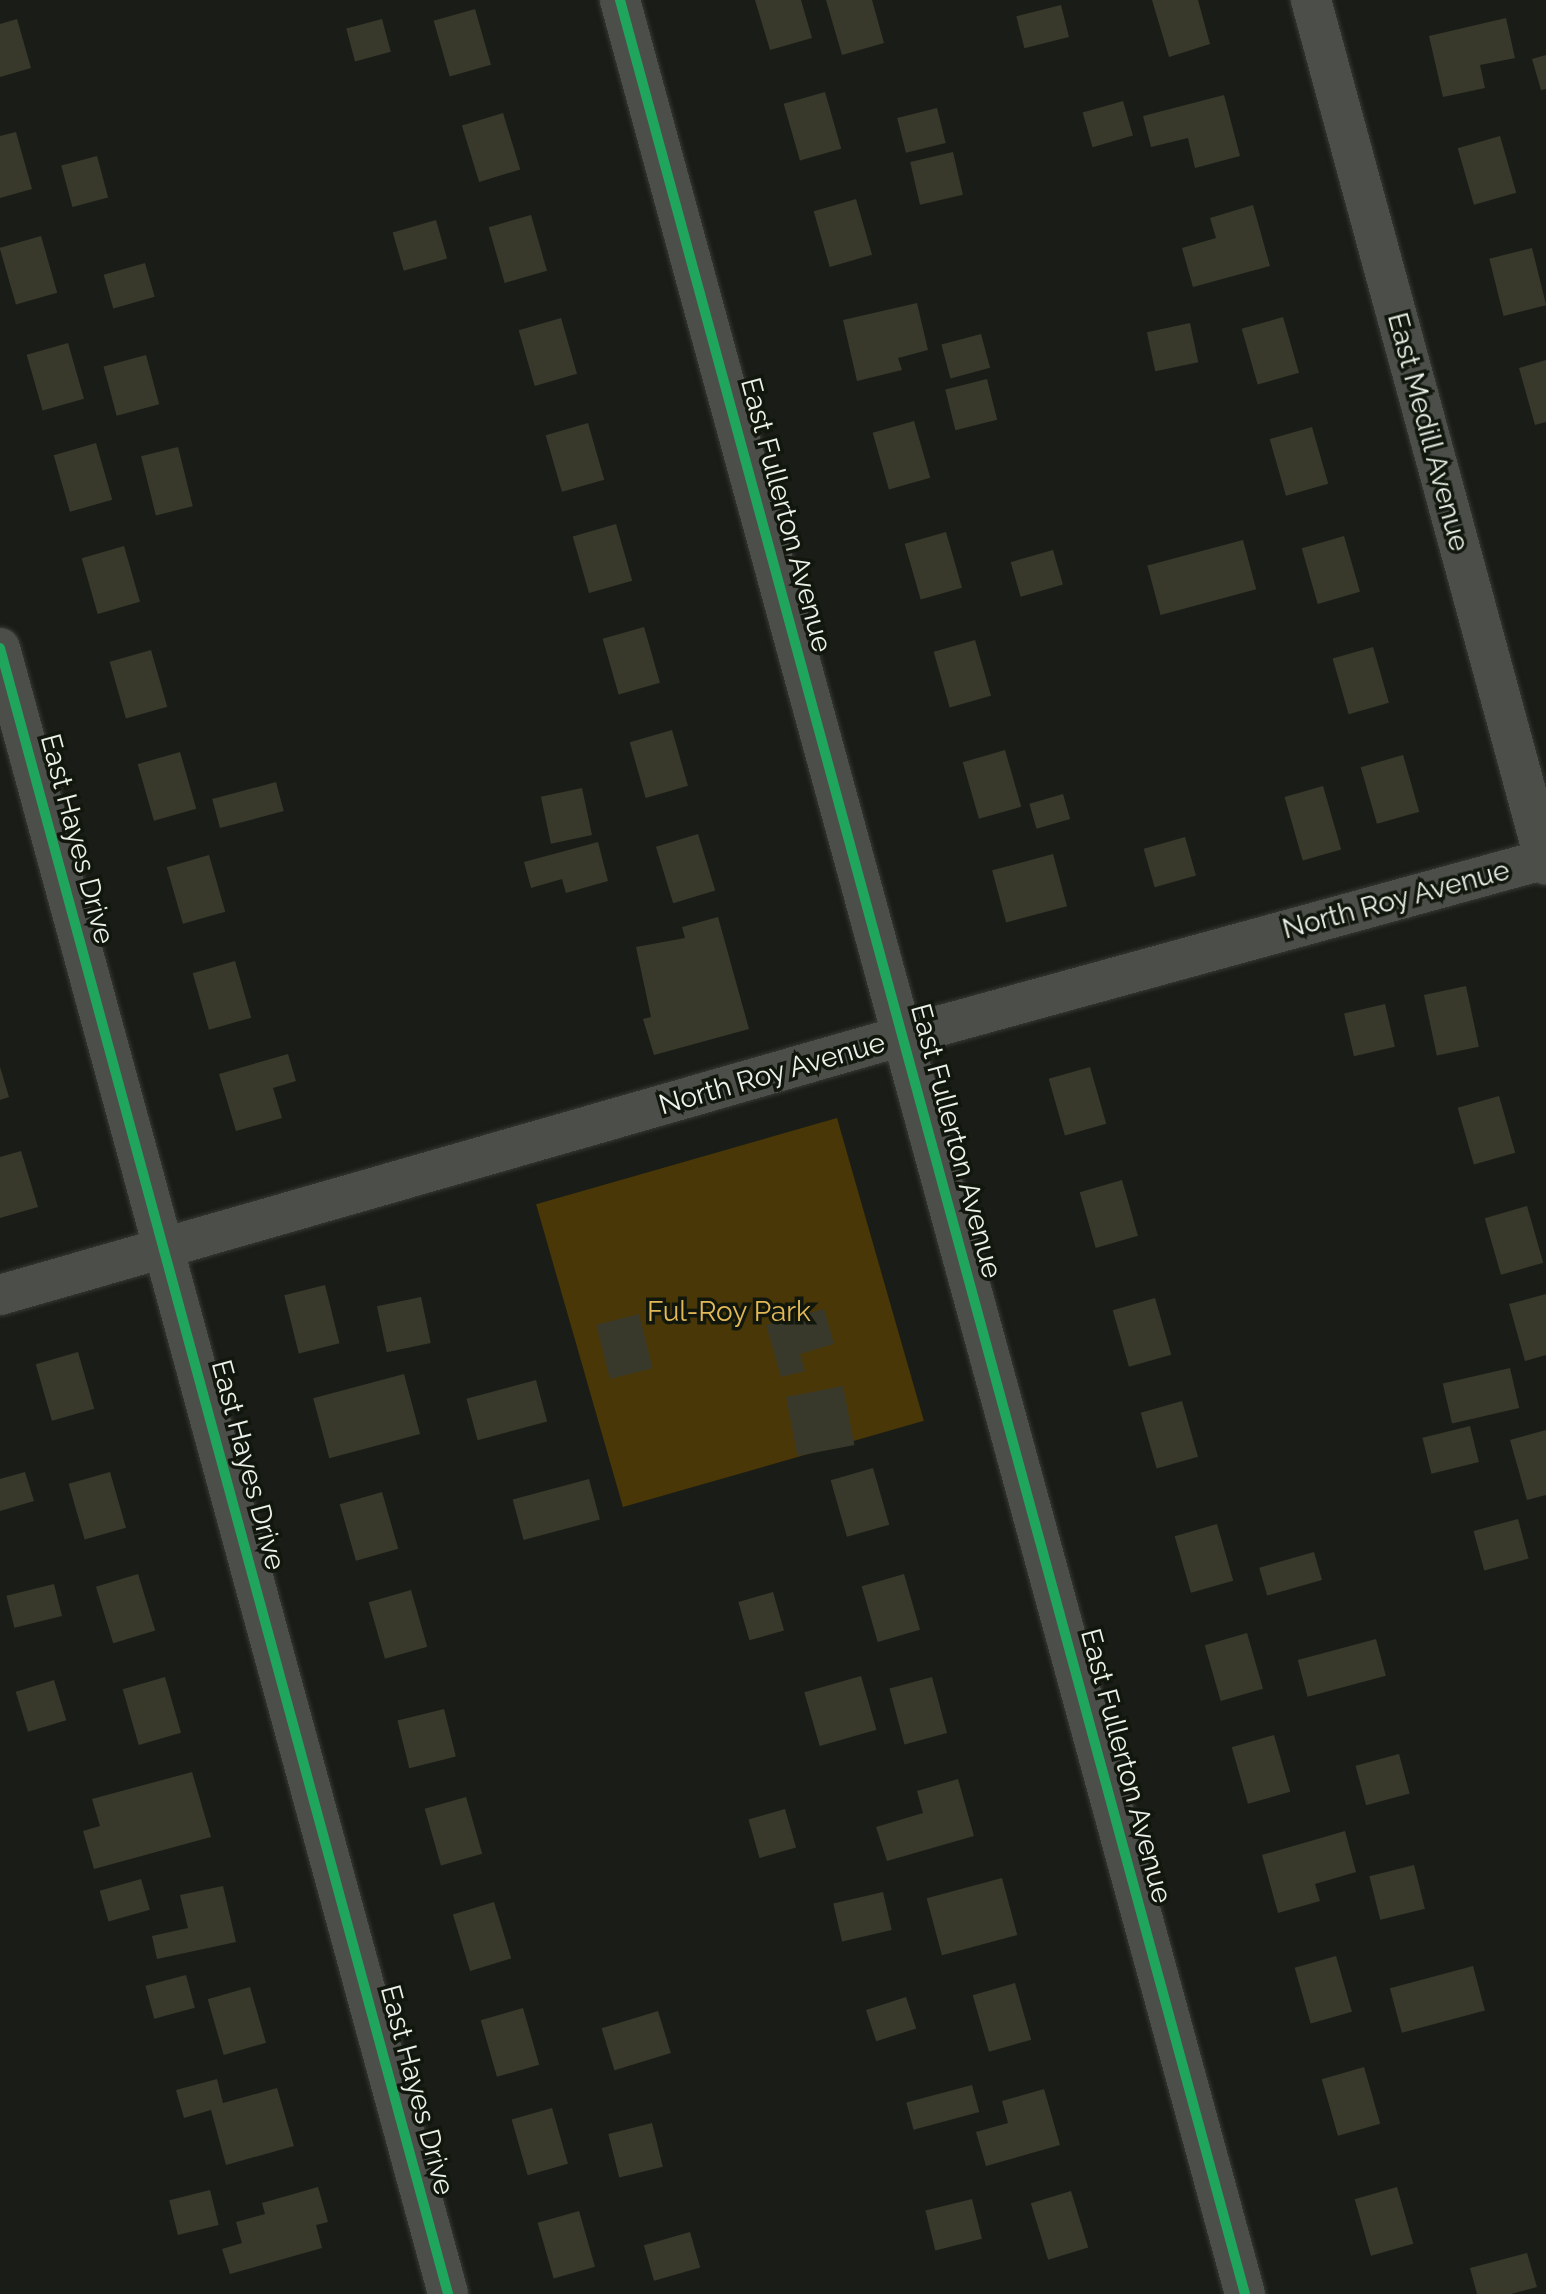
<!DOCTYPE html>
<html>
<head>
<meta charset="utf-8">
<style>
	body { margin:0 }
	#map { position:relative; width:1546px; height:2294px; overflow:hidden; background:#1a1d17; font-family:Raleway,sans-serif }
	div>[style] { position:absolute }
	.green>* { inset:0; background:#493707; transform-origin:0 0 }
	.building>* { inset:0; background:#38392b; transform-origin:0 0 }
	.roads { filter:drop-shadow(0 0 2px #373935) drop-shadow(0 0 2px #373935) }
	.minor>* { height:40px; margin:-20px; padding:0 20px; transform-origin:20px; border-radius:20px; background:#4c4e4a }
	.cycleway>* { height:10px; margin:-5px; padding:0 5px; transform-origin:5px; border-radius:5px; background:#20a55d }
	span { translate:-50% -50%; white-space:nowrap; text-align:center; line-height:1.15; -webkit-text-stroke:7px #11170c; paint-order:stroke }
	.street-label { font-size:28px; color:#ecf1e9 }
	.park-label { font-size:28px; color:#e3b856 }
</style>
</head>
<body>
<div id="map">
	<div class="green">
		<div style="left:837px;top:1118px;width:315px;height:313px;rotate:74deg"></div>
	</div>
	<div class="building">
		<div style="clip-path:polygon(755px 0,801px 0,812px 38px,770px 50px)"></div>
		<div style="clip-path:polygon(826px 0,872px 0,884px 43px,842px 55px)"></div>
		<div style="clip-path:polygon(1152px 0,1198px 0,1210px 44px,1169px 57px)"></div>
		<div style="left:1061px;top:5px;width:33px;height:46px;rotate:76deg"></div>
		<div style="left:475px;top:9px;width:58px;height:43px;rotate:74deg"></div>
		<div style="clip-path:polygon(1506px 18px,1515px 58px,1480px 65px,1485px 88px,1443px 97px,1429px 36px)"></div>
		<div style="clip-path:polygon(17px 19px,31px 68px,0 77px,0 24px)"></div>
		<div style="left:382px;top:19px;width:34px;height:37px;rotate:75deg"></div>
		<div style="clip-path:polygon(1546px 55px,1546px 89px,1541px 90px,1532px 59px)"></div>
		<div style="left:825px;top:92px;width:59px;height:43px;rotate:74deg"></div>
		<div style="clip-path:polygon(1224px 95px,1240px 156px,1195px 168px,1188px 138px,1151px 147px,1143px 116px)"></div>
		<div style="left:1123px;top:101px;width:36px;height:42px;rotate:74deg"></div>
		<div style="left:937px;top:108px;width:36px;height:41px;rotate:76deg"></div>
		<div style="left:503px;top:113px;width:59px;height:43px;rotate:73deg"></div>
		<div style="clip-path:polygon(16px 132px,32px 189px,0 198px,0 136px)"></div>
		<div style="left:1500px;top:136px;width:59px;height:44px;rotate:74deg"></div>
		<div style="left:953px;top:152px;width:44px;height:44px;rotate:77deg"></div>
		<div style="left:97px;top:156px;width:43px;height:37px;rotate:75deg"></div>
		<div style="left:856px;top:199px;width:58px;height:44px;rotate:74deg"></div>
		<div style="clip-path:polygon(1253px 205px,1270px 266px,1193px 287px,1182px 248px,1216px 238px,1210px 218px)"></div>
		<div style="left:531px;top:215px;width:58px;height:44px;rotate:74deg"></div>
		<div style="left:436px;top:220px;width:40px;height:45px;rotate:74deg"></div>
		<div style="left:41px;top:236px;width:59px;height:43px;rotate:74deg"></div>
		<div style="left:1532px;top:248px;width:59px;height:44px;rotate:76deg"></div>
		<div style="left:145px;top:263px;width:35px;height:43px;rotate:74deg"></div>
		<div style="clip-path:polygon(917px 303px,928px 350px,898px 358px,902px 370px,857px 381px,843px 320px)"></div>
		<div style="left:1283px;top:317px;width:58px;height:43px;rotate:74deg"></div>
		<div style="left:561px;top:318px;width:58px;height:44px;rotate:74deg"></div>
		<div style="left:1190px;top:323px;width:40px;height:44px;rotate:78deg"></div>
		<div style="left:981px;top:334px;width:35px;height:41px;rotate:75deg"></div>
		<div style="left:68px;top:343px;width:58px;height:43px;rotate:74deg"></div>
		<div style="left:146px;top:355px;width:51px;height:44px;rotate:75deg"></div>
		<div style="clip-path:polygon(1546px 360px,1546px 422px,1535px 425px,1519px 368px)"></div>
		<div style="left:987px;top:379px;width:42px;height:43px;rotate:76deg"></div>
		<div style="left:914px;top:421px;width:59px;height:43px;rotate:74deg"></div>
		<div style="left:588px;top:423px;width:59px;height:44px;rotate:74deg"></div>
		<div style="left:1312px;top:427px;width:59px;height:44px;rotate:74deg"></div>
		<div style="left:96px;top:443px;width:59px;height:44px;rotate:74deg"></div>
		<div style="left:178px;top:447px;width:61px;height:38px;rotate:76deg"></div>
		<div style="left:616px;top:524px;width:59px;height:45px;rotate:74deg"></div>
		<div style="left:946px;top:532px;width:58px;height:43px;rotate:74deg"></div>
		<div style="left:1344px;top:536px;width:58px;height:44px;rotate:74deg"></div>
		<div style="left:1243px;top:540px;width:51px;height:99px;rotate:75deg"></div>
		<div style="left:124px;top:546px;width:58px;height:44px;rotate:74deg"></div>
		<div style="left:1053px;top:550px;width:36px;height:44px;rotate:74deg"></div>
		<div style="left:644px;top:627px;width:58px;height:43px;rotate:74deg"></div>
		<div style="left:975px;top:640px;width:58px;height:43px;rotate:74deg"></div>
		<div style="left:1373px;top:647px;width:58px;height:42px;rotate:74deg"></div>
		<div style="left:151px;top:650px;width:59px;height:43px;rotate:74deg"></div>
		<div style="left:672px;top:730px;width:58px;height:44px;rotate:74deg"></div>
		<div style="left:1005px;top:750px;width:59px;height:44px;rotate:74deg"></div>
		<div style="left:180px;top:752px;width:59px;height:44px;rotate:74deg"></div>
		<div style="left:1403px;top:755px;width:59px;height:44px;rotate:74deg"></div>
		<div style="left:276px;top:782px;width:30px;height:66px;rotate:75deg"></div>
		<div style="left:1323px;top:786px;width:66px;height:40px;rotate:74deg"></div>
		<div style="left:582px;top:788px;width:48px;height:42px;rotate:78deg"></div>
		<div style="left:1063px;top:794px;width:26px;height:35px;rotate:74deg"></div>
		<div style="left:698px;top:834px;width:59px;height:44px;rotate:73deg"></div>
		<div style="left:1185px;top:837px;width:40px;height:43px;rotate:74deg"></div>
		<div style="clip-path:polygon(598px 842px,608px 881px,566px 893px,562px 879px,531px 888px,524px 862px)"></div>
		<div style="left:1053px;top:854px;width:54px;height:63px;rotate:75deg"></div>
		<div style="left:209px;top:855px;width:59px;height:44px;rotate:74deg"></div>
		<div style="clip-path:polygon(718px 917px,749px 1029px,654px 1055px,643px 1019px,651px 1017px,636px 947px,685px 938px,682px 927px)"></div>
		<div style="left:235px;top:961px;width:59px;height:44px;rotate:74deg"></div>
		<div style="left:1466px;top:986px;width:62px;height:43px;rotate:78deg"></div>
		<div style="left:1385px;top:1004px;width:44px;height:42px;rotate:77deg"></div>
		<div style="clip-path:polygon(288px 1054px,296px 1081px,273px 1088px,282px 1118px,236px 1131px,219px 1074px)"></div>
		<div style="clip-path:polygon(0 1067px,9px 1097px,0 1100px)"></div>
		<div style="left:1090px;top:1067px;width:59px;height:43px;rotate:74deg"></div>
		<div style="left:1499px;top:1096px;width:59px;height:43px;rotate:74deg"></div>
		<div style="clip-path:polygon(21px 1151px,38px 1207px,0 1218px,0 1157px)"></div>
		<div style="left:1122px;top:1180px;width:58px;height:44px;rotate:74deg"></div>
		<div style="left:1527px;top:1206px;width:59px;height:44px;rotate:74deg"></div>
		<div style="left:325px;top:1285px;width:60px;height:42px;rotate:76deg"></div>
		<div style="clip-path:polygon(1546px 1294px,1546px 1355px,1525px 1361px,1509px 1304px)"></div>
		<div style="left:421px;top:1297px;width:47px;height:45px;rotate:78deg"></div>
		<div style="left:1155px;top:1298px;width:59px;height:44px;rotate:74deg"></div>
		<div style="clip-path:polygon(824px 1309px,834px 1344px,800px 1354px,805px 1371px,781px 1377px,766px 1325px)"></div>
		<div style="left:639px;top:1314px;width:56px;height:44px;rotate:76deg"></div>
		<div style="left:78px;top:1352px;width:59px;height:44px;rotate:74deg"></div>
		<div style="left:1510px;top:1368px;width:41px;height:69px;rotate:77deg"></div>
		<div style="left:404px;top:1374px;width:62px;height:94px;rotate:75deg"></div>
		<div style="left:536px;top:1380px;width:43px;height:72px;rotate:75deg"></div>
		<div style="left:843px;top:1386px;width:60px;height:58px;rotate:79deg"></div>
		<div style="left:1182px;top:1401px;width:58px;height:43px;rotate:74deg"></div>
		<div style="left:1470px;top:1426px;width:37px;height:49px;rotate:76deg"></div>
		<div style="clip-path:polygon(1546px 1430px,1546px 1495px,1527px 1500px,1510px 1440px)"></div>
		<div style="left:873px;top:1468px;width:59px;height:44px;rotate:74deg"></div>
		<div style="clip-path:polygon(25px 1472px,34px 1501px,0 1511px,0 1479px)"></div>
		<div style="left:110px;top:1472px;width:58px;height:43px;rotate:74deg"></div>
		<div style="left:589px;top:1479px;width:42px;height:79px;rotate:75deg"></div>
		<div style="left:382px;top:1492px;width:59px;height:44px;rotate:74deg"></div>
		<div style="left:1518px;top:1519px;width:41px;height:46px;rotate:75deg"></div>
		<div style="left:1217px;top:1524px;width:59px;height:44px;rotate:74deg"></div>
		<div style="left:1314px;top:1552px;width:29px;height:57px;rotate:74deg"></div>
		<div style="left:138px;top:1574px;width:59px;height:44px;rotate:73deg"></div>
		<div style="left:904px;top:1574px;width:58px;height:44px;rotate:74deg"></div>
		<div style="left:54px;top:1584px;width:33px;height:49px;rotate:76deg"></div>
		<div style="left:411px;top:1590px;width:59px;height:44px;rotate:74deg"></div>
		<div style="left:773px;top:1592px;width:40px;height:36px;rotate:74deg"></div>
		<div style="left:1247px;top:1633px;width:58px;height:44px;rotate:74deg"></div>
		<div style="left:1376px;top:1639px;width:38px;height:81px;rotate:75deg"></div>
		<div style="left:861px;top:1676px;width:56px;height:59px;rotate:74deg"></div>
		<div style="left:165px;top:1677px;width:58px;height:44px;rotate:74deg"></div>
		<div style="left:932px;top:1677px;width:58px;height:44px;rotate:75deg"></div>
		<div style="left:54px;top:1680px;width:42px;height:40px;rotate:73deg"></div>
		<div style="left:444px;top:1709px;width:49px;height:48px;rotate:76deg"></div>
		<div style="left:1274px;top:1735px;width:59px;height:44px;rotate:74deg"></div>
		<div style="left:1399px;top:1754px;width:41px;height:45px;rotate:75deg"></div>
		<div style="clip-path:polygon(192px 1772px,211px 1837px,94px 1869px,83px 1831px,100px 1826px,92px 1799px)"></div>
		<div style="clip-path:polygon(958px 1779px,974px 1836px,887px 1861px,876px 1827px,923px 1813px,917px 1791px)"></div>
		<div style="left:466px;top:1797px;width:59px;height:43px;rotate:74deg"></div>
		<div style="left:785px;top:1809px;width:40px;height:38px;rotate:74deg"></div>
		<div style="clip-path:polygon(1345px 1831px,1356px 1872px,1315px 1884px,1320px 1901px,1278px 1913px,1262px 1855px)"></div>
		<div style="left:1414px;top:1865px;width:45px;height:46px;rotate:76deg"></div>
		<div style="left:1002px;top:1878px;width:59px;height:78px;rotate:75deg"></div>
		<div style="left:141px;top:1879px;width:32px;height:43px;rotate:74deg"></div>
		<div style="clip-path:polygon(223px 1886px,236px 1942px,157px 1959px,152px 1936px,188px 1928px,180px 1895px)"></div>
		<div style="left:883px;top:1892px;width:39px;height:51px;rotate:77deg"></div>
		<div style="left:494px;top:1902px;width:59px;height:43px;rotate:73deg"></div>
		<div style="left:1336px;top:1956px;width:58px;height:43px;rotate:74deg"></div>
		<div style="left:1473px;top:1966px;width:46px;height:86px;rotate:75deg"></div>
		<div style="left:186px;top:1975px;width:34px;height:42px;rotate:75deg"></div>
		<div style="left:1015px;top:1983px;width:59px;height:44px;rotate:74deg"></div>
		<div style="left:250px;top:1987px;width:58px;height:44px;rotate:74deg"></div>
		<div style="left:906px;top:1997px;width:33px;height:42px;rotate:72deg"></div>
		<div style="left:523px;top:2008px;width:59px;height:44px;rotate:74deg"></div>
		<div style="left:658px;top:2011px;width:44px;height:59px;rotate:73deg"></div>
		<div style="left:1364px;top:2067px;width:59px;height:44px;rotate:74deg"></div>
		<div style="clip-path:polygon(217px 2079px,223px 2103px,277px 2088px,294px 2146px,226px 2165px,211px 2110px,184px 2118px,176px 2090px)"></div>
		<div style="left:972px;top:2085px;width:28px;height:68px;rotate:75deg"></div>
		<div style="clip-path:polygon(1044px 2089px,1060px 2145px,986px 2166px,976px 2132px,1008px 2123px,1002px 2101px)"></div>
		<div style="left:552px;top:2108px;width:58px;height:42px;rotate:74deg"></div>
		<div style="left:652px;top:2123px;width:45px;height:45px;rotate:76deg"></div>
		<div style="clip-path:polygon(318px 2187px,328px 2222px,316px 2225px,322px 2248px,230px 2274px,222px 2249px,242px 2243px,236px 2222px,265px 2214px,262px 2203px)"></div>
		<div style="left:1397px;top:2187px;width:59px;height:44px;rotate:74deg"></div>
		<div style="left:210px;top:2190px;width:36px;height:42px;rotate:76deg"></div>
		<div style="left:1071px;top:2191px;width:59px;height:42px;rotate:73deg"></div>
		<div style="left:972px;top:2199px;width:41px;height:48px;rotate:76deg"></div>
		<div style="left:579px;top:2211px;width:58px;height:43px;rotate:74deg"></div>
		<div style="left:690px;top:2232px;width:37px;height:48px;rotate:74deg"></div>
		<div style="clip-path:polygon(1527px 2253px,1537px 2287px,1511px 2294px,1477px 2294px,1470px 2268px)"></div>
	</div>
	<div class="roads">
		<div class="minor">
			<div style="left:620px;top:0;width:2378px;rotate:74.76deg"></div>
			<div style="left:1311px;top:0;width:896px;rotate:74.8deg"></div>
			<div style="left:0;top:648px;width:1706px;rotate:74.77deg"></div>
			<div style="left:0;top:1295px;width:938px;rotate:-16.02deg"></div>
			<div style="left:902px;top:1036px;width:668px;rotate:-15.37deg"></div>
		</div>
	</div>
	<div class="cycleway">
		<div style="left:620px;top:0;width:2378px;rotate:74.76deg"></div>
		<div style="left:0;top:648px;width:1706px;rotate:74.77deg"></div>
	</div>
	<div class="street-label">
		<span style="left:1428px;top:432px;rotate:75deg">East Medill Avenue</span>
		<span style="left:786px;top:515px;rotate:75deg">East Fullerton Avenue</span>
		<span style="left:77px;top:839px;rotate:75deg">East Hayes Drive</span>
		<span style="left:1396px;top:900px;rotate:-15deg">North Roy Avenue</span>
		<span style="left:772px;top:1074px;rotate:-16deg">North Roy Avenue</span>
		<span style="left:956px;top:1141px;rotate:75deg">East Fullerton Avenue</span>
		<span style="left:248px;top:1465px;rotate:75deg">East Hayes Drive</span>
		<span style="left:1126px;top:1766px;rotate:75deg">East Fullerton Avenue</span>
		<span style="left:417px;top:2090px;rotate:75deg">East Hayes Drive</span>
	</div>
	<div class="park-label">
		<span style="left:729px;top:1312px">Ful-Roy Park</span>
	</div>
</div>
</body>
</html>
